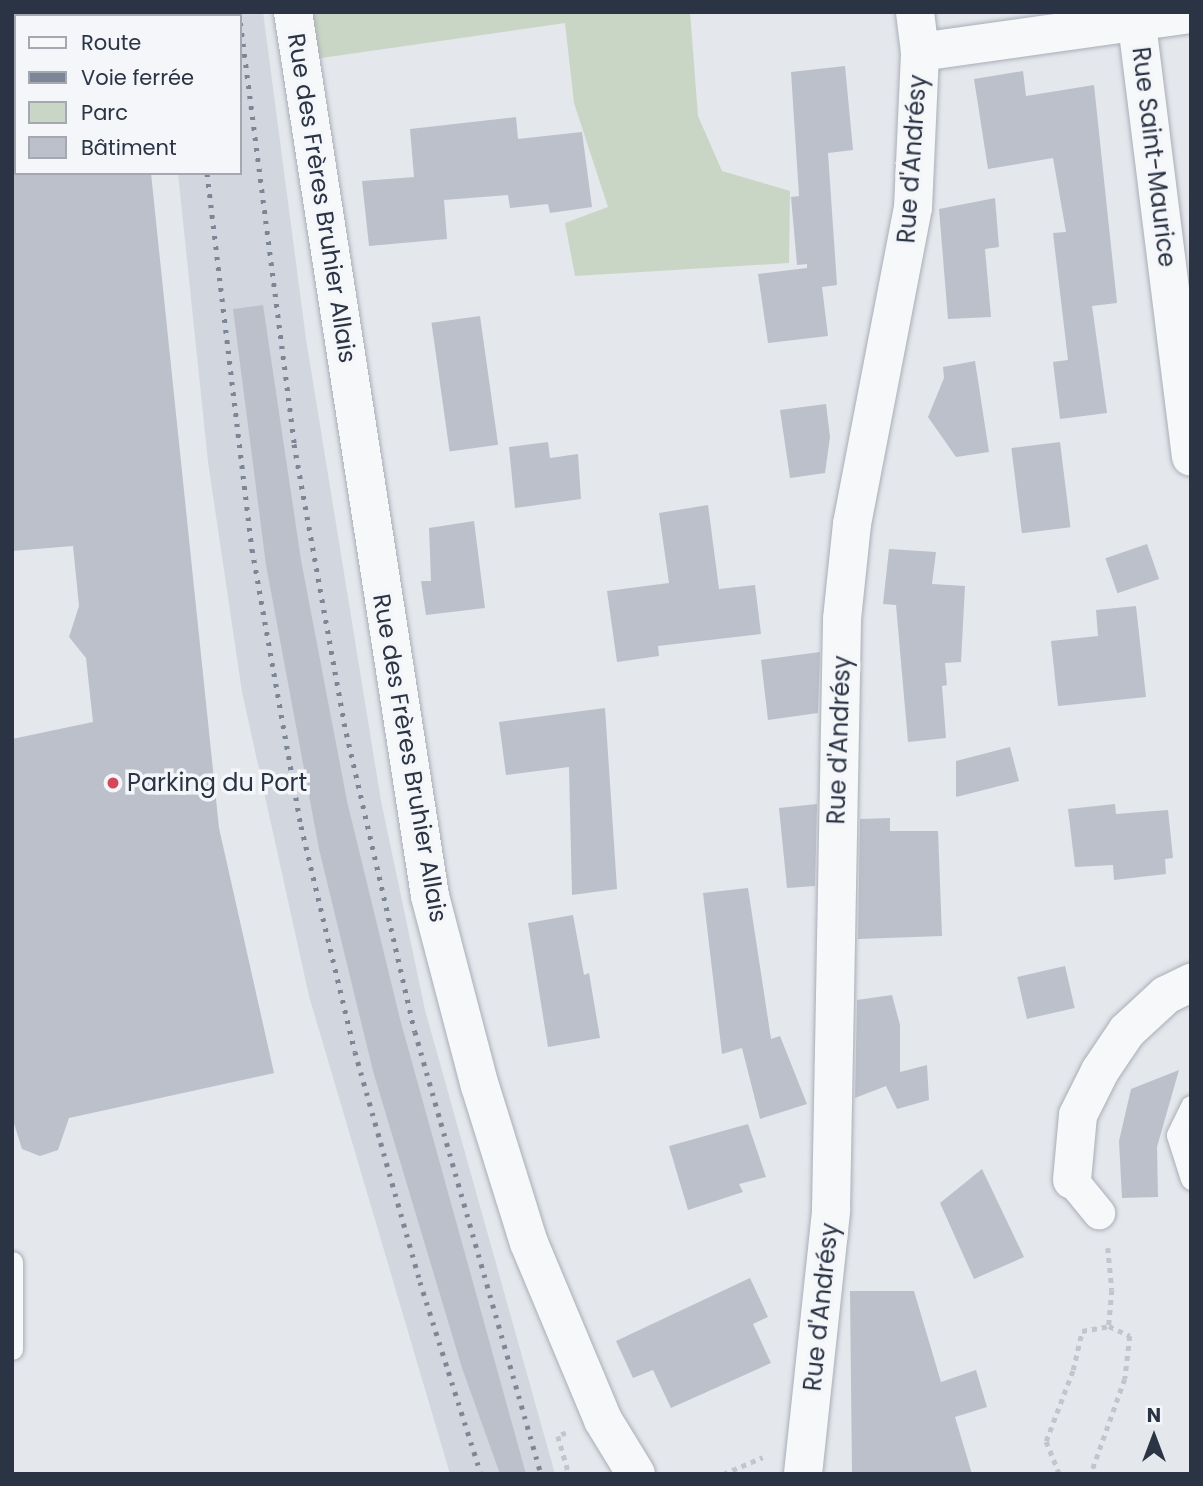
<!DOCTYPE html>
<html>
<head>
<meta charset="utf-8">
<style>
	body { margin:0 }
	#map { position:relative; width:1203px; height:1486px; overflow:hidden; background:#e4e7ec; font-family:Poppins,sans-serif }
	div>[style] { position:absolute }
	.built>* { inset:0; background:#d2d6de }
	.green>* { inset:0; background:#c9d6c5 }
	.building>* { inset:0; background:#bbc0ca; transform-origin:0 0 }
	.path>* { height:4.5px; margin-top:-2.25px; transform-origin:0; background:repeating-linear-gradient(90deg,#c2c5cb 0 5px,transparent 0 10px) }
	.roads { filter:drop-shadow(0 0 2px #a9aeb7) drop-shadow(0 0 2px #a9aeb7) }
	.service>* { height:21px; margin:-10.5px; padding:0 10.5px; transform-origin:10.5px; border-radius:10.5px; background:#f7f8fa }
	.pedestrian>* { height:32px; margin:-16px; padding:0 16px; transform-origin:16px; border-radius:16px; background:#f7f8fa }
	.minor>* { height:38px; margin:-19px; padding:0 19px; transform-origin:19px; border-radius:19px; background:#f7f8fa }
	.tertiary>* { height:38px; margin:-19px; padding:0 19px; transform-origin:19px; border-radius:19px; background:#f7f8fa }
	.rail>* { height:5px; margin-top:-2.5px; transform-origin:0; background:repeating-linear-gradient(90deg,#7d8696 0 3.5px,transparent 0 10.5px) }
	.dots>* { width:19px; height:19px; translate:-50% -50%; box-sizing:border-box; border:4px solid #f4f6f9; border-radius:50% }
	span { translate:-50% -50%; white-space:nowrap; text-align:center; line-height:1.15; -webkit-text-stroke:7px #f4f6f9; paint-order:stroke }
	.street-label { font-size:24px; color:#2b3445 }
	.poi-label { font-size:24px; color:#2b3445 }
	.left { translate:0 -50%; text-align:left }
	.frame { position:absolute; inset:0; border:14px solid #2b3445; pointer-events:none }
	.legend { position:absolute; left:14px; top:14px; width:228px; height:161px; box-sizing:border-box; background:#f4f6f9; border:2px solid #a4a8b1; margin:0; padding:9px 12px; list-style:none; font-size:21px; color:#2b3445 }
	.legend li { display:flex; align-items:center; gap:14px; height:35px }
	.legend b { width:35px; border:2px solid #a4a8b1 }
	.north { position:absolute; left:1119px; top:1402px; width:70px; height:70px; -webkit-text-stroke:5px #f4f6f9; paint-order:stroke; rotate:0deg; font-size:19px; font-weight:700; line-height:28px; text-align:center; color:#2b3445 }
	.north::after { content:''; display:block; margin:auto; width:24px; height:32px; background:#2b3445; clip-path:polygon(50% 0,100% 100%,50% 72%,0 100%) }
</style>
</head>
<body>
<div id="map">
	<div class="built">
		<div style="clip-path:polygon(161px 12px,263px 12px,306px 339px,381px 801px,425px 1010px,555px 1474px,450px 1474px,309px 996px,242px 692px,208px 462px,178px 173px,240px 173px,240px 16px)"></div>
	</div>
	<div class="green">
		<div style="clip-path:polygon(302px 12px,690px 12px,698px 116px,722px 171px,790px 191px,789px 263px,575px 276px,565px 223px,608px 207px,574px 103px,565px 23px,314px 59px)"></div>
	</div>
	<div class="building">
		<div style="clip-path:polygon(845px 66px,853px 150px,828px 153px,837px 285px,822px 287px,828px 336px,768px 343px,758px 274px,807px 268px,807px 264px,797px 265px,791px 197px,799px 196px,791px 72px)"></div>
		<div style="clip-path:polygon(1023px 71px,1026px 96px,1094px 85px,1117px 303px,1092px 306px,1107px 413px,1060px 419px,1053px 362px,1068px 360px,1053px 233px,1066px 232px,1053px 158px,988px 169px,974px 79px)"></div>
		<div style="clip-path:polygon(516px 117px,518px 139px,582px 132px,592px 207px,550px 213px,548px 204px,510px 208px,508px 195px,444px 200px,447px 239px,369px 246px,362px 181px,414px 177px,410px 129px)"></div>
		<div style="clip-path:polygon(12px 173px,151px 173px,219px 828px,274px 1073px,69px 1118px,58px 1150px,40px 1156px,22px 1149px,12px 1117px,12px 739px,93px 722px,86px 658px,69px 637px,79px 606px,73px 546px,12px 551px)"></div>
		<div style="clip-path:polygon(995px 198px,999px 247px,985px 249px,991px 317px,948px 319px,939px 209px)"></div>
		<div style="clip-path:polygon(263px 305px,301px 560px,347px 801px,400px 1019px,526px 1474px,500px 1474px,462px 1368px,373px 1071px,319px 849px,266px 565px,233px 309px)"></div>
		<div style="left:480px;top:316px;width:130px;height:49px;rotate:82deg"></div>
		<div style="clip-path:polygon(975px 361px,989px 452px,956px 457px,928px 417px,944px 378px,943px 367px)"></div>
		<div style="clip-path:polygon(826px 404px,830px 437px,825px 473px,790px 478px,780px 410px)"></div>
		<div style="clip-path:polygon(548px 442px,550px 458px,578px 454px,581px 499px,515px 508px,509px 447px)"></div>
		<div style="left:1060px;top:442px;width:86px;height:49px;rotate:83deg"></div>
		<div style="clip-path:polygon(708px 505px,719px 589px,755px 585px,761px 634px,658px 646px,659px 656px,617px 662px,607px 591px,669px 583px,659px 513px)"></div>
		<div style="clip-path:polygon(474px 521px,485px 608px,426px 615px,421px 581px,431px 581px,429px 528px)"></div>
		<div style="left:1147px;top:544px;width:37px;height:44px;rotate:71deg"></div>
		<div style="clip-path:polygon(889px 549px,936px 552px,932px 584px,965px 586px,961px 662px,945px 663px,947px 685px,942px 686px,946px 738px,908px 742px,896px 605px,883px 604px)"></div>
		<div style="clip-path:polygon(1136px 606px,1146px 697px,1058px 706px,1051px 641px,1098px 636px,1096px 610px)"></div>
		<div style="clip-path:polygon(820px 652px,818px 713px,768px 720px,761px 660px)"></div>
		<div style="clip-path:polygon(605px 708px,617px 889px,572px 895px,569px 767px,506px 775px,499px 722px)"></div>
		<div style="clip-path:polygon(1010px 747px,1019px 781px,956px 797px,956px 761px)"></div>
		<div style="clip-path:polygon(817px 804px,815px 886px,787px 888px,779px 808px)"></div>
		<div style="clip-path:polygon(1115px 804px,1116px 814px,1168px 810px,1173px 858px,1165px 859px,1166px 874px,1114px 880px,1113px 865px,1075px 867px,1068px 809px)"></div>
		<div style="clip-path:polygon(890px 818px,890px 831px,938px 831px,942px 936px,858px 939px,860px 819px)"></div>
		<div style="clip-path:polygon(748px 888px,771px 1039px,780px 1036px,807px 1104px,760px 1119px,742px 1048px,722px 1054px,703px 893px)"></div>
		<div style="clip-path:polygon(573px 915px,584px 975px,589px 973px,600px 1038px,548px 1047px,528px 923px)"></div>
		<div style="left:1065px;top:966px;width:43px;height:49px;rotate:77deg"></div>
		<div style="clip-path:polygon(892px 995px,900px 1025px,900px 1072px,927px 1065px,929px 1100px,897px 1109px,886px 1086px,855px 1098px,857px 1000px)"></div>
		<div style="clip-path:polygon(1179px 1070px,1157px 1147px,1158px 1197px,1122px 1198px,1119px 1141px,1131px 1089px)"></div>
		<div style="clip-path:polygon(748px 1124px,766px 1177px,739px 1184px,743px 1192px,688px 1210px,669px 1146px)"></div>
		<div style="clip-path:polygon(982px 1169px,1024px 1257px,974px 1279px,940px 1203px)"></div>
		<div style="clip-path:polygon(750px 1278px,768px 1317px,753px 1324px,771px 1363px,671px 1408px,653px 1370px,633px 1378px,616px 1341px)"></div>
		<div style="clip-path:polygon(850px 1291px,914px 1291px,941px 1382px,976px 1370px,987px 1407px,955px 1417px,972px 1474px,852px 1474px)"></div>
	</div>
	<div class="path">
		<div style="left:92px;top:12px;width:4px;rotate:90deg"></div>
		<div style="left:220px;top:12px;width:4px;rotate:76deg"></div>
		<div style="left:103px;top:16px;width:7px;rotate:-34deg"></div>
		<div style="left:126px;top:16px;width:5px;rotate:-53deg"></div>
		<div style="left:1108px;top:1248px;width:42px;rotate:84.6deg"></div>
		<div style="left:1112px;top:1290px;width:36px;rotate:95deg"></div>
		<div style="left:566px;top:1433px;width:9px;rotate:159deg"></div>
		<div style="left:558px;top:1436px;width:40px;rotate:74deg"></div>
		<div style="left:723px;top:1474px;width:43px;rotate:-23deg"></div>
		<div style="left:1059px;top:1474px;width:35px;rotate:-112deg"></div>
		<div style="left:1046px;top:1441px;width:76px;rotate:-69.2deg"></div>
		<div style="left:1073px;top:1370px;width:40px;rotate:-77deg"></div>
		<div style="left:1082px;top:1331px;width:27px;rotate:-10deg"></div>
		<div style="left:1109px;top:1326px;width:23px;rotate:25deg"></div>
		<div style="left:1130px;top:1336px;width:43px;rotate:96.6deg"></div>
		<div style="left:1125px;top:1379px;width:101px;rotate:109.7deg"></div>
	</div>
	<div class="roads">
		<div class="service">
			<div style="left:1191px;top:1106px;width:32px;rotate:116deg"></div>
			<div style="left:1177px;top:1135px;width:46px;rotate:72.3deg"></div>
			<div style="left:12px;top:1262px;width:87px;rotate:90deg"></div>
		</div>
		<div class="pedestrian">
			<div style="left:1072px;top:1180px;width:43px;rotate:50.7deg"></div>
		</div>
		<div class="minor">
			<div style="left:293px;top:12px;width:895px;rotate:81.19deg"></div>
			<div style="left:430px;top:896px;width:196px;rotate:75.3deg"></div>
			<div style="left:480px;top:1086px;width:164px;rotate:72.7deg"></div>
			<div style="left:529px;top:1243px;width:192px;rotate:67.3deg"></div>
			<div style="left:603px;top:1420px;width:63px;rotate:58.6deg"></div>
			<div style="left:1137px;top:24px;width:436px;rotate:82.9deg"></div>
			<div style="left:920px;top:52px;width:274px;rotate:-8deg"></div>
			<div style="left:1072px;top:1180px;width:65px;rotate:-84.7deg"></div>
			<div style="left:1078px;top:1115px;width:49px;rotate:-63.4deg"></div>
			<div style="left:1100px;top:1071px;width:48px;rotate:-56deg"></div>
			<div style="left:1127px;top:1031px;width:53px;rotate:-42.7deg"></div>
			<div style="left:1166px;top:995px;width:28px;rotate:-26deg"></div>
		</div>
		<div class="tertiary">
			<div style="left:803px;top:1474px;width:265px;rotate:-83.9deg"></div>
			<div style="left:831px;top:1210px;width:591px;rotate:-88.93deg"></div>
			<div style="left:842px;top:619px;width:96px;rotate:-84deg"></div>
			<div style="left:852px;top:524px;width:322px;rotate:-79.1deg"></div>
			<div style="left:913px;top:208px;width:156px;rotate:-87.4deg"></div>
			<div style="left:920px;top:52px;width:40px;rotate:-97.1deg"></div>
		</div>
	</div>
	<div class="rail">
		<div style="left:192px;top:12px;width:4px;rotate:76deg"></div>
		<div style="left:239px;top:12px;width:435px;rotate:82.7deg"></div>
		<div style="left:294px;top:444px;width:283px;rotate:79.8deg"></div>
		<div style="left:344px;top:723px;width:317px;rotate:77.1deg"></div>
		<div style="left:415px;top:1032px;width:460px;rotate:74.1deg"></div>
		<div style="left:207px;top:173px;width:379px;rotate:83.2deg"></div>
		<div style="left:252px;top:549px;width:281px;rotate:80deg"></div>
		<div style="left:301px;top:826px;width:232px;rotate:76.6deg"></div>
		<div style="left:355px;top:1052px;width:239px;rotate:74.2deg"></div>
		<div style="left:420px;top:1282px;width:201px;rotate:72.4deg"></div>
	</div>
	<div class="dots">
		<div style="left:113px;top:783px;background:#d1495b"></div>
	</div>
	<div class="street-label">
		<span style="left:1154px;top:157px;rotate:83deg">Rue Saint-Maurice</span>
		<span style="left:912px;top:159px;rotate:-86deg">Rue d'Andrésy</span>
		<span style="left:322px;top:198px;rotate:81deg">Rue des Frères Bruhier Allais</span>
		<span style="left:839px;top:740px;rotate:-88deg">Rue d'Andrésy</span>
		<span style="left:410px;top:758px;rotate:80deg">Rue des Frères Bruhier Allais</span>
		<span style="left:821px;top:1307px;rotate:-84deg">Rue d'Andrésy</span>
	</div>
	<div class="poi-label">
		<span class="left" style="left:127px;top:783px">Parking du Port</span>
	</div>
	<div class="frame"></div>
	<ul class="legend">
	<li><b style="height:9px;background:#f7f8fa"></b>Route</li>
	<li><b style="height:9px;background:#7d8696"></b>Voie ferrée</li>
	<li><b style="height:19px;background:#c9d6c5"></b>Parc</li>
	<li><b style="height:19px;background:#bbc0ca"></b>Bâtiment</li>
	</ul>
	<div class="north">N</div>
</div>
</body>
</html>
